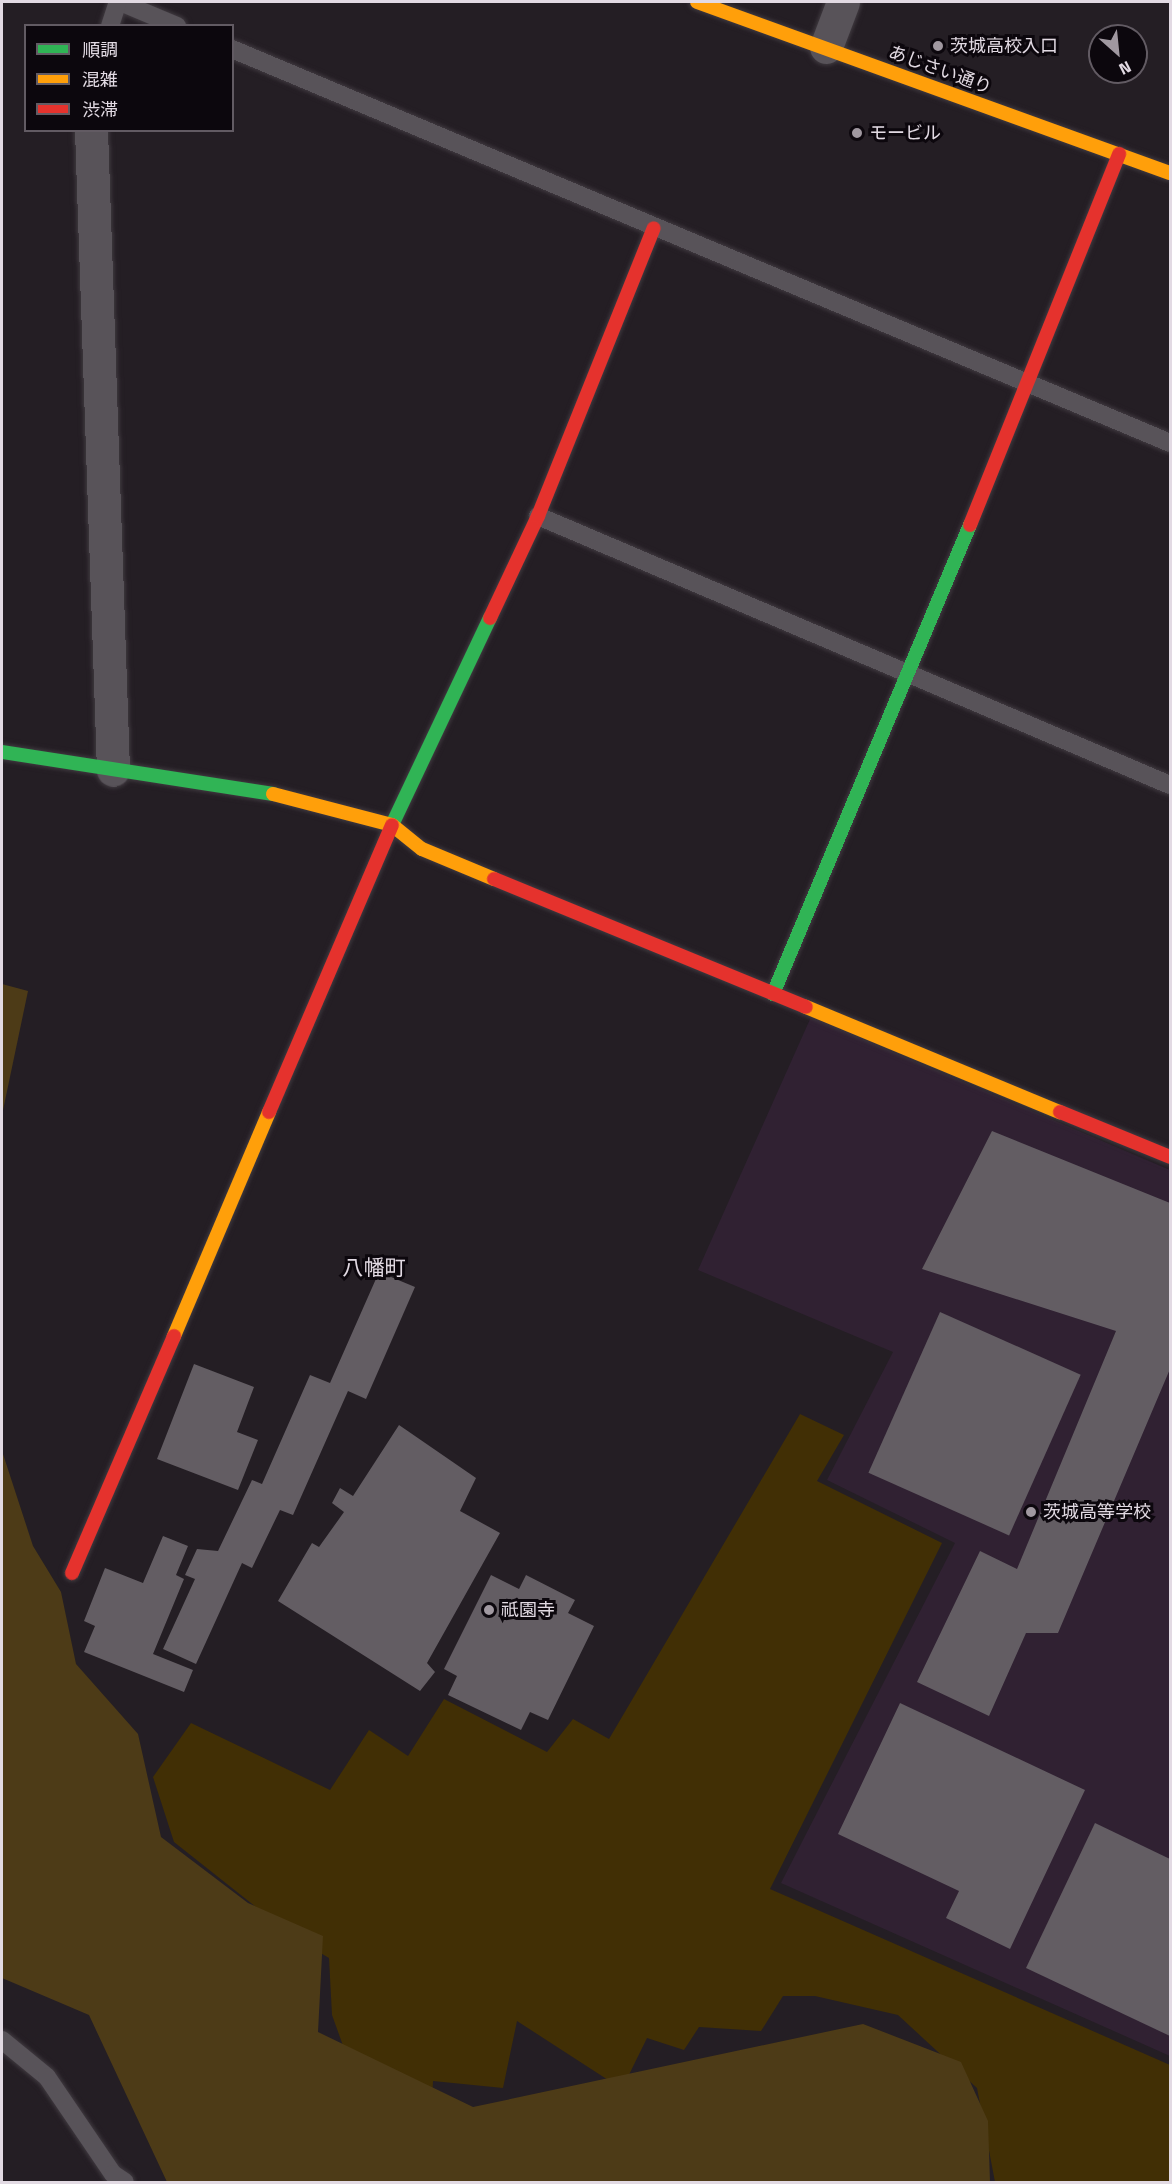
<!DOCTYPE html>
<html>
<head>
<meta charset="utf-8">
<style>
	body { margin:0 }
	#map { position:relative; width:1172px; height:2184px; overflow:hidden; background:#241e24; font-family:"Titillium Web","Noto Sans JP",sans-serif }
	div>[style] { position:absolute }
	.built>* { inset:0; background:#302132 }
	.green>* { inset:0; background:#412f05 }
	.forest>* { inset:0; background:#4d3b17 }
	.building>* { inset:0; background:#635d63; transform-origin:0 0 }
	.roads { filter:drop-shadow(0 0 2px #403a40) drop-shadow(0 0 2px #403a40) }
	.lane>* { height:18px; margin:-9px; padding:0 9px; transform-origin:9px; border-radius:9px; background:#585359 }
	.street>* { height:33px; margin:-16.5px; padding:0 16.5px; transform-origin:16.5px; border-radius:16.5px; background:#585359 }
	.fast>* { height:14px; margin:-7px; padding:0 7px; transform-origin:7px; border-radius:7px; background:#30b455 }
	.slow>* { height:14px; margin:-7px; padding:0 7px; transform-origin:7px; border-radius:7px; background:#ff9f0a }
	.jam>* { height:14px; margin:-7px; padding:0 7px; transform-origin:7px; border-radius:7px; background:#e5322d }
	.dots>* { width:16px; height:16px; translate:-50% -50%; box-sizing:border-box; border:3px solid #0c070d; border-radius:50% }
	span { translate:-50% -50%; white-space:nowrap; text-align:center; line-height:1.15; -webkit-text-stroke:6px #0c070d; paint-order:stroke }
	.poi-label { font-size:18px; color:#e2dae3 }
	.left { translate:0 -50%; text-align:left }
	.street-label { font-size:18px; color:#e2dae3 }
	.quarter-label { font-size:21px; color:#e2dae3 }
	.frame { position:absolute; inset:0; border:3px solid #e2dae3; pointer-events:none }
	.legend { position:absolute; left:24px; top:24px; width:210px; height:108px; box-sizing:border-box; background:#0c070d; border:2px solid #625b63; margin:0; padding:8px 10px; list-style:none; font-size:18px; color:#e2dae3 }
	.legend li { display:flex; align-items:center; gap:12px; height:30px }
	.legend b { width:30px; border:2px solid #625b63 }
	.north { position:absolute; left:1088px; top:24px; width:60px; height:60px; box-sizing:border-box; background:#0c070d; border:2px solid #625b63; border-radius:50%; rotate:153deg; font-size:16px; font-weight:700; line-height:24px; text-align:center; color:#e2dae3 }
	.north::after { content:''; display:block; margin:auto; width:21px; height:27px; background:#a098a0; clip-path:polygon(50% 0,100% 100%,50% 72%,0 100%) }
</style>
</head>
<body>
<div id="map">
	<div class="built">
		<div style="clip-path:polygon(811px 1017px,1170px 1170px,1170px 2056px,781px 1883px,955px 1543px,827px 1480px,893px 1352px,698px 1270px)"></div>
	</div>
	<div class="green">
		<div style="clip-path:polygon(800px 1414px,844px 1435px,817px 1481px,942px 1543px,770px 1889px,1170px 2065px,1170px 2182px,995px 2182px,977px 2088px,898px 2015px,815px 1996px,783px 1996px,761px 2031px,699px 2027px,684px 2050px,647px 2038px,622px 2089px,517px 2021px,503px 2088px,433px 2081px,432px 2103px,364px 2104px,332px 2015px,329px 1958px,295px 1938px,174px 1842px,153px 1777px,191px 1723px,330px 1790px,369px 1730px,408px 1756px,444px 1699px,547px 1752px,573px 1719px,609px 1739px)"></div>
	</div>
	<div class="forest">
		<div style="clip-path:polygon(2px 984px,28px 991px,2px 1115px)"></div>
		<div style="clip-path:polygon(2px 1451px,33px 1546px,61px 1592px,76px 1664px,138px 1734px,161px 1837px,248px 1903px,323px 1936px,318px 2032px,473px 2107px,863px 2024px,961px 2062px,988px 2121px,990px 2182px,167px 2182px,89px 2015px,2px 1978px)"></div>
	</div>
	<div class="building">
		<div style="clip-path:polygon(992px 1131px,1170px 1203px,1170px 1369px,1058px 1633px,1026px 1633px,989px 1716px,917px 1682px,980px 1551px,1017px 1569px,1116px 1331px,922px 1269px)"></div>
		<div style="clip-path:polygon(379px 1272px,415px 1287px,366px 1399px,348px 1391px,293px 1515px,280px 1510px,252px 1568px,242px 1563px,196px 1664px,163px 1649px,195px 1579px,185px 1575px,197px 1549px,218px 1551px,252px 1480px,262px 1484px,310px 1375px,330px 1383px)"></div>
		<div style="left:940px;top:1312px;width:154px;height:176px;rotate:24deg"></div>
		<div style="clip-path:polygon(194px 1364px,254px 1387px,237px 1432px,258px 1440px,238px 1490px,157px 1459px)"></div>
		<div style="clip-path:polygon(399px 1425px,476px 1478px,460px 1511px,500px 1533px,427px 1663px,435px 1672px,420px 1691px,278px 1601px,312px 1543px,319px 1547px,344px 1512px,332px 1503px,340px 1488px,353px 1496px)"></div>
		<div style="clip-path:polygon(163px 1536px,188px 1546px,176px 1575px,184px 1579px,153px 1654px,193px 1670px,184px 1692px,84px 1652px,95px 1626px,84px 1621px,105px 1568px,143px 1583px)"></div>
		<div style="clip-path:polygon(491px 1575px,519px 1589px,526px 1575px,575px 1600px,568px 1613px,594px 1626px,548px 1720px,530px 1712px,521px 1730px,448px 1695px,457px 1676px,444px 1669px)"></div>
		<div style="clip-path:polygon(900px 1703px,1085px 1790px,1010px 1949px,946px 1918px,959px 1891px,838px 1834px)"></div>
		<div style="clip-path:polygon(1095px 1823px,1170px 1859px,1170px 2036px,1026px 1968px)"></div>
	</div>
	<div class="roads">
		<div class="lane">
			<div style="left:120px;top:2px;width:62px;rotate:22.8deg"></div>
			<div style="left:110px;top:26px;width:25px;rotate:-72deg"></div>
			<div style="left:232px;top:49px;width:1017px;rotate:22.78deg"></div>
			<div style="left:538px;top:516px;width:687px;rotate:23.06deg"></div>
			<div style="left:2px;top:2040px;width:58px;rotate:39.4deg"></div>
			<div style="left:47px;top:2077px;width:117px;rotate:55.8deg"></div>
			<div style="left:113px;top:2174px;width:14px;rotate:34deg"></div>
		</div>
		<div class="street">
			<div style="left:826px;top:47px;width:48px;rotate:-69.3deg"></div>
			<div style="left:91px;top:130px;width:640px;rotate:88.03deg"></div>
		</div>
		<div class="fast">
			<div style="left:2px;top:752px;width:274px;rotate:8.8deg"></div>
			<div style="left:392px;top:825px;width:229px;rotate:-64.7deg"></div>
			<div style="left:773px;top:994px;width:509px;rotate:-67.22deg"></div>
		</div>
		<div class="slow">
			<div style="left:697px;top:2px;width:503px;rotate:19.88deg"></div>
			<div style="left:273px;top:794px;width:123px;rotate:14.6deg"></div>
			<div style="left:392px;top:825px;width:38px;rotate:39deg"></div>
			<div style="left:422px;top:849px;width:78px;rotate:22.6deg"></div>
			<div style="left:806px;top:1007px;width:275px;rotate:22.5deg"></div>
			<div style="left:174px;top:1336px;width:243px;rotate:-67deg"></div>
		</div>
		<div class="jam">
			<div style="left:970px;top:525px;width:400px;rotate:-68.1deg"></div>
			<div style="left:490px;top:618px;width:113px;rotate:-64.8deg"></div>
			<div style="left:538px;top:516px;width:310px;rotate:-68.1deg"></div>
			<div style="left:494px;top:879px;width:337px;rotate:22.3deg"></div>
			<div style="left:269px;top:1112px;width:312px;rotate:-66.8deg"></div>
			<div style="left:1060px;top:1112px;width:119px;rotate:22.2deg"></div>
			<div style="left:72px;top:1573px;width:258px;rotate:-66.7deg"></div>
		</div>
	</div>
	<div class="dots">
		<div style="left:938px;top:46px;background:#a098a0"></div>
		<div style="left:857px;top:133px;background:#a098a0"></div>
		<div style="left:1031px;top:1512px;background:#a098a0"></div>
		<div style="left:489px;top:1610px;background:#a098a0"></div>
	</div>
	<div class="poi-label">
		<span class="left" style="left:950px;top:46px">茨城高校入口</span>
		<span class="left" style="left:869px;top:133px">モービル</span>
		<span class="left" style="left:1043px;top:1512px">茨城高等学校</span>
		<span class="left" style="left:501px;top:1610px">祇園寺</span>
	</div>
	<div class="street-label">
		<span style="left:940px;top:70px;rotate:20deg">あじさい通り</span>
	</div>
	<div class="quarter-label">
		<span style="left:374px;top:1267px">八幡町</span>
	</div>
	<div class="frame"></div>
	<ul class="legend">
	<li><b style="height:8px;background:#30b455"></b>順調</li>
	<li><b style="height:8px;background:#ff9f0a"></b>混雑</li>
	<li><b style="height:8px;background:#e5322d"></b>渋滞</li>
	</ul>
	<div class="north">N</div>
</div>
</body>
</html>
